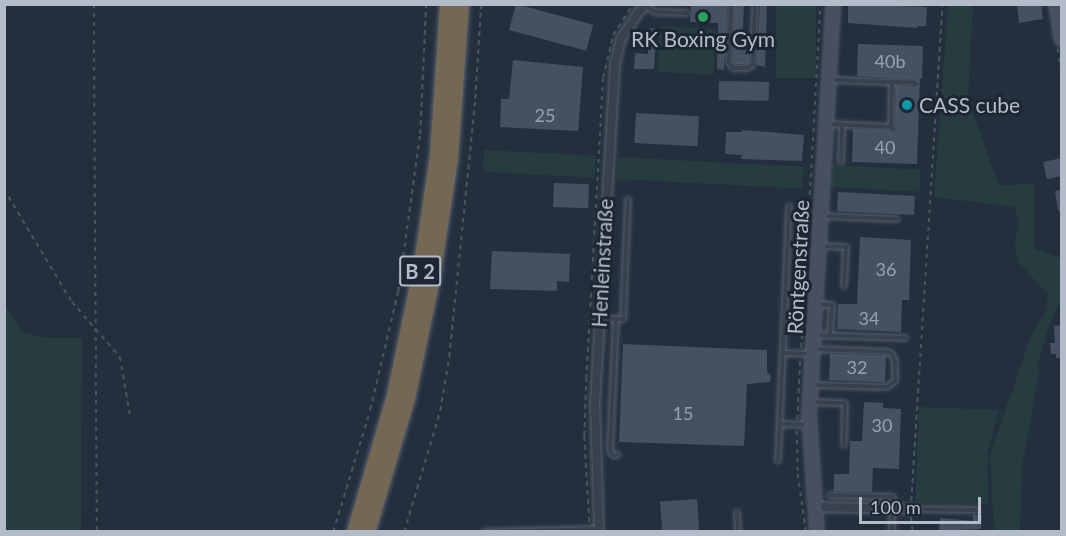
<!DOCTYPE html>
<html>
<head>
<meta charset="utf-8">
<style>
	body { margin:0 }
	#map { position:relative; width:1066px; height:536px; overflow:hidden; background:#242f3e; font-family:Lato,sans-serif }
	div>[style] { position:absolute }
	.green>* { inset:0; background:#263c3f; transform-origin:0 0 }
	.building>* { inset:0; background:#455162; transform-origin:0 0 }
	.path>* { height:1.5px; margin-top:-0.75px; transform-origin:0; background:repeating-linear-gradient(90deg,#44595c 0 4.5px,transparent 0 9px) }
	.roads { filter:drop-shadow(0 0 2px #565f6c) drop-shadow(0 0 2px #565f6c) }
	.lane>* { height:4px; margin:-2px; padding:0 2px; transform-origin:2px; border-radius:2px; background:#38414e }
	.street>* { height:8px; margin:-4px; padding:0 4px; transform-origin:4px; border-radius:4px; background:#38414e }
	.secondary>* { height:12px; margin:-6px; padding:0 6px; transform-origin:6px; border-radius:6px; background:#465061 }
	.highway>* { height:15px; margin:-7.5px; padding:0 7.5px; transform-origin:7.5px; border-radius:7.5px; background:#746855 }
	.dots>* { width:16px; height:16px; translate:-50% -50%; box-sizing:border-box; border:3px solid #1d2633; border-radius:50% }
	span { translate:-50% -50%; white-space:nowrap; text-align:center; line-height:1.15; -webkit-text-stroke:6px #1d2633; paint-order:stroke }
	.number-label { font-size:18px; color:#98a1af }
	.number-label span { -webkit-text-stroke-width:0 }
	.shield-label span { padding:2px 4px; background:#1d2633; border:2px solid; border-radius:4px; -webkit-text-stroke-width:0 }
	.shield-label { font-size:20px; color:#b4bcc9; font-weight:700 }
	.poi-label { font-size:21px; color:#b4bcc9 }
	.left { translate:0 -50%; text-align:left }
	.street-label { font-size:21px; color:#b4bcc9 }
	.frame { position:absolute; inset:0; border:6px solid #b4bcc9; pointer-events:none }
	.scale { position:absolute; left:859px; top:497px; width:122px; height:27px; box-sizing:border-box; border:3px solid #b4bcc9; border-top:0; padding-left:8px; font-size:18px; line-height:21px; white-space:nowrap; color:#b4bcc9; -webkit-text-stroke:4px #1d2633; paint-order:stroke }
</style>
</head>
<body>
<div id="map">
	<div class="green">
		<div style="left:776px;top:5px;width:40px;height:73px"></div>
		<div style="clip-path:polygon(948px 5px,973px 5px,968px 99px,999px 186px,1035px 183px,1035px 249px,1060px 258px,1061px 269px,1061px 300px,1050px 323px,1037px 365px,1039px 372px,1022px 467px,1020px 531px,994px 531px,990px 455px,1032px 332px,1046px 311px,1048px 294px,1018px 262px,1015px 245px,1019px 219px,1014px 207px,934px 197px)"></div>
		<div style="left:660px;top:26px;width:56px;height:46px;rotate:3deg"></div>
		<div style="left:484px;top:150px;width:112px;height:22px;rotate:3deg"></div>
		<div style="left:618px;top:157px;width:186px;height:22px;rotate:3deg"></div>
		<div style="left:832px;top:165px;width:89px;height:22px;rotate:3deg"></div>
		<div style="clip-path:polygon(5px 304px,22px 332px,45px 338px,82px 338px,81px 531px,5px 531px)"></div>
		<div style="clip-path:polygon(919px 407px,999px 410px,988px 450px,988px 504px,915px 503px)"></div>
	</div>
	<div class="building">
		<div style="left:516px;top:4px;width:80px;height:27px;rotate:15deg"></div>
		<div style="clip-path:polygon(691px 4px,727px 4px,724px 70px,717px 69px,718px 23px,690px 22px)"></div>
		<div style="clip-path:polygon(735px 4px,744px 4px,742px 49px,749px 50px,749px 62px,746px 64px,735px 64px,733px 61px)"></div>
		<div style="clip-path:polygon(760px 4px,767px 4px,765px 67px,757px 65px)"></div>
		<div style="clip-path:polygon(848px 4px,927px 7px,926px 26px,917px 26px,917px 28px,848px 23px)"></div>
		<div style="clip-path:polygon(1017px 4px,1041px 4px,1043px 19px,1019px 23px)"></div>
		<div style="clip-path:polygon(649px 28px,656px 29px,654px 69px,634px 69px,635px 53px,648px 54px)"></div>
		<div style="clip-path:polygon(858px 44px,923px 46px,922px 79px,920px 78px,917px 164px,852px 162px,853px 129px,895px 131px,896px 86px,915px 87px,919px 84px,915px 79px,857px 76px)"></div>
		<div style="clip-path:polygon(513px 60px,583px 67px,578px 131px,500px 127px,501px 99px,509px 99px)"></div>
		<div style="left:719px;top:81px;width:50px;height:19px;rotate:1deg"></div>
		<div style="left:636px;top:113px;width:63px;height:30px;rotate:3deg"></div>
		<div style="clip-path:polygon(742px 130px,804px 135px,802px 161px,741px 159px,742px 155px,725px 154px,726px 132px,742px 132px)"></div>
		<div style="clip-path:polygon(1062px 158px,1062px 176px,1047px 179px,1043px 162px)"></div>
		<div style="left:554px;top:183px;width:35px;height:24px;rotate:2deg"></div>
		<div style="clip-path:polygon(1062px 190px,1062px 211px,1058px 211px,1055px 191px)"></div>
		<div style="left:838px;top:192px;width:77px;height:19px;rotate:3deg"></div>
		<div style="clip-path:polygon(860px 237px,911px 240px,909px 300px,902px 300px,901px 332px,837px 329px,838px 304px,857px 304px)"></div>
		<div style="clip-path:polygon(492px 251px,570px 254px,569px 282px,557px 281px,557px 291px,490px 289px)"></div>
		<div style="clip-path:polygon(1062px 325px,1062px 358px,1056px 358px,1056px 354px,1051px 354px,1050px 343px,1055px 343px,1054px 326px)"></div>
		<div style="clip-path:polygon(623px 344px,767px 350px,767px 372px,771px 376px,770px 382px,747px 384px,744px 446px,619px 442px)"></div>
		<div style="left:830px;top:354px;width:56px;height:26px;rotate:2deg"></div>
		<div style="clip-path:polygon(864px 402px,883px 403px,883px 408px,901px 409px,899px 469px,873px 468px,872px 492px,834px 491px,834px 474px,849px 474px,850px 441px,862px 441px)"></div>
		<div style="left:697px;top:499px;width:32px;height:37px;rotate:86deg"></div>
		<div style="clip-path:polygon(973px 515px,982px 515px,981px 529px,939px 531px,940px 518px,973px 521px)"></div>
	</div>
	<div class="path">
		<div style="left:94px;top:4px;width:528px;rotate:89.67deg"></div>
		<div style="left:613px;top:35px;width:37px;rotate:-57deg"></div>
		<div style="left:1058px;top:49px;width:24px;rotate:81deg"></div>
		<div style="left:4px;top:189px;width:132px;rotate:59deg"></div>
		<div style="left:72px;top:302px;width:73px;rotate:48.9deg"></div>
		<div style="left:120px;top:357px;width:58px;rotate:80deg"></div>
		<div style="left:801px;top:348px;width:345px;rotate:-86.8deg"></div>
		<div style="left:797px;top:420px;width:61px;rotate:-87.2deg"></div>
		<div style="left:797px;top:431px;width:43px;rotate:88.7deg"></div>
		<div style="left:798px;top:474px;width:59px;rotate:82.1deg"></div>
		<div style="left:911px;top:501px;width:498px;rotate:-86.4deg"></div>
		<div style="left:911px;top:517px;width:15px;rotate:82deg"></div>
		<div style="left:589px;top:522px;width:86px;rotate:-93.3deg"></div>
		<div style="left:584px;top:436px;width:57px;rotate:-88deg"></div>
		<div style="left:586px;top:379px;width:301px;rotate:-86.8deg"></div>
		<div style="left:603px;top:78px;width:40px;rotate:-77deg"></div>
		<div style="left:333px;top:532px;width:127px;rotate:-73.1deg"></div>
		<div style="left:370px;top:410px;width:121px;rotate:-76.7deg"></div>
		<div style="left:398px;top:292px;width:160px;rotate:-82.1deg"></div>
		<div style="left:420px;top:134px;width:130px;rotate:-87.4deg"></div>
		<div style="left:404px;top:532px;width:126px;rotate:-73.4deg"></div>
		<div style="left:440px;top:411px;width:55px;rotate:-80.5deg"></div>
		<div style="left:449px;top:357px;width:259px;rotate:-84.2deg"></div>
		<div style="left:475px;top:99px;width:95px;rotate:-86.4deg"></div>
	</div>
	<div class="roads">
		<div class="lane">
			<div style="left:731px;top:4px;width:58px;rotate:92deg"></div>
			<div style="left:729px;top:62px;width:7px;rotate:56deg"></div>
			<div style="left:733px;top:68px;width:14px"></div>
			<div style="left:747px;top:68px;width:7px;rotate:-34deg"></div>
			<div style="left:753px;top:64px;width:60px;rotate:-88.1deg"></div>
			<div style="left:646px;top:6px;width:12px;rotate:31deg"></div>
			<div style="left:656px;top:12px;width:31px;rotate:2deg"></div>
			<div style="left:892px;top:82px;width:23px;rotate:2deg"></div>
			<div style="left:829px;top:124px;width:62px;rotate:2.8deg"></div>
			<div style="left:891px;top:127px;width:45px;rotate:-88.7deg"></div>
			<div style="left:892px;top:82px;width:60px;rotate:-178.1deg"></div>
			<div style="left:841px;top:162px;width:37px;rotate:-88deg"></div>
			<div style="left:822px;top:216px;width:75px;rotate:2.3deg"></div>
			<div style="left:820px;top:246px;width:26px;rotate:2deg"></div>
			<div style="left:846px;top:247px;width:39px;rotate:93deg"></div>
			<div style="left:816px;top:304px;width:16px;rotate:4deg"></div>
			<div style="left:832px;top:305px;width:31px;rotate:94deg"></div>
			<div style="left:600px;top:319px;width:23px"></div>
			<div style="left:623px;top:319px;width:120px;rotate:-87.6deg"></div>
			<div style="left:616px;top:319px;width:131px;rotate:92.6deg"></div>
			<div style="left:610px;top:450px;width:6px;rotate:59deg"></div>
			<div style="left:613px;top:455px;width:5px"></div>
			<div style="left:815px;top:335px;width:91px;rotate:1.9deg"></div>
			<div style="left:814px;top:349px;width:74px;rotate:2.3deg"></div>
			<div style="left:888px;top:352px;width:4px;rotate:27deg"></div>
			<div style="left:892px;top:354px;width:9px;rotate:69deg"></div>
			<div style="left:895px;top:362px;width:19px;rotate:90deg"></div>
			<div style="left:895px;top:381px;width:10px;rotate:143deg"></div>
			<div style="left:887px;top:387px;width:73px;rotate:-178.4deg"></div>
			<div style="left:784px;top:353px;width:26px;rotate:2deg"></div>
			<div style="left:811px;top:402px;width:34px;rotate:2deg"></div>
			<div style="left:845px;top:403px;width:42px;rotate:91.4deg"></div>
			<div style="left:781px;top:424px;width:26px;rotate:2deg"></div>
			<div style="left:778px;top:461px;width:255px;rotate:-87.5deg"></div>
			<div style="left:830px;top:495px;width:63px;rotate:1.8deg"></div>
			<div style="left:893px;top:497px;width:11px;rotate:90deg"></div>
			<div style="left:892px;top:509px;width:23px;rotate:90deg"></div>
			<div style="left:912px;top:509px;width:65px;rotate:0.9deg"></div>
			<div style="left:737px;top:512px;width:20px;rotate:87deg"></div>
			<div style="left:484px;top:532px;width:115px;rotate:-1.5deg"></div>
		</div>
		<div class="street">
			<div style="left:815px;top:507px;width:95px;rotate:1.2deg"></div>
			<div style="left:599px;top:532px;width:130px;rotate:-91.8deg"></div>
			<div style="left:595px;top:402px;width:339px;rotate:-86.6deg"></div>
			<div style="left:615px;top:64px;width:26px;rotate:-77deg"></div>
			<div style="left:621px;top:39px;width:30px;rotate:-57deg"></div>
			<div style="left:637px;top:14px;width:13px;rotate:-48deg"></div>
		</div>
		<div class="secondary">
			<div style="left:1056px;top:4px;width:36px;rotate:81deg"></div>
			<div style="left:817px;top:532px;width:118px;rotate:-93.9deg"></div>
			<div style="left:809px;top:414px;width:411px;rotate:-86.6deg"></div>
		</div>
		<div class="highway">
			<div style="left:354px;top:532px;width:143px;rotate:-73.7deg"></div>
			<div style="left:394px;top:395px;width:127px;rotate:-78.2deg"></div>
			<div style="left:420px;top:271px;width:116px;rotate:-81.6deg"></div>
			<div style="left:437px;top:156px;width:152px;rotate:-86.2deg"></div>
			<div style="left:367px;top:532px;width:140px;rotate:-73.4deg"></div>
			<div style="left:407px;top:398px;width:117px;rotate:-78.2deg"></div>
			<div style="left:431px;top:283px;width:127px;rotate:-81.4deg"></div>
			<div style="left:450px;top:157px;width:153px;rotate:-85.9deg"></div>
		</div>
	</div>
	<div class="dots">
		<div style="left:703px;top:17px;background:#2e9e5b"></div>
		<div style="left:907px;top:105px;background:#0f9aa8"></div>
	</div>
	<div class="number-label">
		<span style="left:890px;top:61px">40b</span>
		<span style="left:545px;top:115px">25</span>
		<span style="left:885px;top:147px">40</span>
		<span style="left:886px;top:269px">36</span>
		<span style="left:869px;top:318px">34</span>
		<span style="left:857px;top:367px">32</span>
		<span style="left:683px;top:413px">15</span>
		<span style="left:882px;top:425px">30</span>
	</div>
	<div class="shield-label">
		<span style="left:420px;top:271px">B 2</span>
	</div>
	<div class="poi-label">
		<span style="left:703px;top:39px">RK Boxing Gym</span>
		<span class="left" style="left:919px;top:105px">CASS cube</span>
	</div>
	<div class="street-label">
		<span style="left:602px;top:263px;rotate:-87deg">Henleinstraße</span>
		<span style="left:798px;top:267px;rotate:-87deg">Röntgenstraße</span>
	</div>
	<div class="frame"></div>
	<div class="scale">100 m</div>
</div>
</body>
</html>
